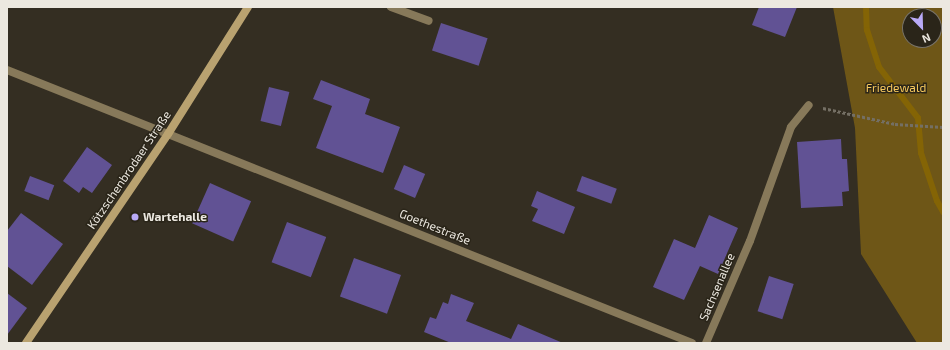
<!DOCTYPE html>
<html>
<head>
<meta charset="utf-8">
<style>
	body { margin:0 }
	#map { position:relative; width:950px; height:350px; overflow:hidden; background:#342e22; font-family:"Exo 2",sans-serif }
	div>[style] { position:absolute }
	.forest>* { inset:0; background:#6e5617 }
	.stream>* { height:6px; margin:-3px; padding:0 3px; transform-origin:3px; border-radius:3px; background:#846405 }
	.building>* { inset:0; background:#615294; transform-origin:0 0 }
	.path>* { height:2.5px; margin-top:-1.25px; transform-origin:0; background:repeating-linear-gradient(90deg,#746f64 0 3px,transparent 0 5px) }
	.lane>* { height:8px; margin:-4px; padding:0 4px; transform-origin:4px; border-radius:4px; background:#87795a }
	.street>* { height:8px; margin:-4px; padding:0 4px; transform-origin:4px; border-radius:4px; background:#87795a }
	.secondary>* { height:8px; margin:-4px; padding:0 4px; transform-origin:4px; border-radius:4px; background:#b9a270 }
	.dots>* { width:11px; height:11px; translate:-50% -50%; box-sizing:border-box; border:2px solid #2a2519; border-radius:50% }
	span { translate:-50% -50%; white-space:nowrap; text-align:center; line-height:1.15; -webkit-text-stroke:3px #2a2519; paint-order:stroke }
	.park-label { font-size:12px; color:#f7c95d }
	.street-label { font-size:12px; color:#ece8e0 }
	.poi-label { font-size:12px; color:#ece8e0; font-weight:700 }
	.left { translate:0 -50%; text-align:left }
	.frame { position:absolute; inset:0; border:8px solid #ece8e0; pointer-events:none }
	.north { position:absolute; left:902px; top:8px; width:40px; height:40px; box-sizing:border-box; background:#2a2519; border:1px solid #787369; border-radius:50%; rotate:157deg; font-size:11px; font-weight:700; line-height:16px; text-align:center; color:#ece8e0 }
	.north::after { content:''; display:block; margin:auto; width:14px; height:18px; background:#b9aaf7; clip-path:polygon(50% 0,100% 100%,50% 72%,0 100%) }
</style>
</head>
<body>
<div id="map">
	<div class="forest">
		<div style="clip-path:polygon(evenodd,833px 7px,943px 7px,943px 343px,917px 343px,861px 254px,855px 128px,833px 7px,910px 16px,934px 16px,934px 40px,910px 40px,910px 16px)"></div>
	</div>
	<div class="stream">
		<div style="left:866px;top:7px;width:23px;rotate:88deg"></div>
		<div style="left:867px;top:30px;width:39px;rotate:72deg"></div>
		<div style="left:879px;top:67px;width:64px;rotate:52.6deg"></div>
		<div style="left:918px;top:118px;width:35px;rotate:85deg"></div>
		<div style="left:921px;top:153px;width:51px;rotate:71.6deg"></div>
		<div style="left:937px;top:201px;width:13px;rotate:61deg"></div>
	</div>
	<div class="building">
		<div style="clip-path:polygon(759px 7px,797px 7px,785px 37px,752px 25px)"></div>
		<div style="left:441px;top:23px;width:49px;height:29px;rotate:18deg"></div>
		<div style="clip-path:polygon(321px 80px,370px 99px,365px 114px,400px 127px,383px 173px,316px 148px,332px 106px,313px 99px)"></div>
		<div style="left:269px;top:87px;width:21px;height:35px;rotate:14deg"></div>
		<div style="clip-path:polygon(841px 139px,842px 159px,847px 159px,849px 191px,842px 192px,843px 206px,801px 208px,797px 142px)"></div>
		<div style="clip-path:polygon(87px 147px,112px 165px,92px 193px,83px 187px,79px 193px,63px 181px)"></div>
		<div style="left:404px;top:165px;width:23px;height:26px;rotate:23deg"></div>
		<div style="left:30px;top:176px;width:26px;height:16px;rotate:21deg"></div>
		<div style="left:582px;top:176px;width:37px;height:16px;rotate:20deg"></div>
		<div style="left:210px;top:183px;width:45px;height:44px;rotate:24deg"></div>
		<div style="clip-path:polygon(537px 191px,575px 207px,564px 234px,532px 221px,538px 209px,531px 206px)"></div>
		<div style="clip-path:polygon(21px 213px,63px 244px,32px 285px,7px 266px,7px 231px)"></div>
		<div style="clip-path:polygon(709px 215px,738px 228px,718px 274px,700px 266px,684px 300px,653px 287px,674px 239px,695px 248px)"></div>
		<div style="left:287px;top:222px;width:42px;height:43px;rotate:21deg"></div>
		<div style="left:354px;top:258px;width:50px;height:41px;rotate:20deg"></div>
		<div style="left:769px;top:276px;width:26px;height:37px;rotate:18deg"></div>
		<div style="clip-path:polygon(7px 293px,27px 308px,7px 335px)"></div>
		<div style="clip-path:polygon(451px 294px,474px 303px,466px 321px,511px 339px,518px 324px,563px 343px,451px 343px,424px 332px,430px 317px,436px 319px,443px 302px,448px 304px)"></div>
	</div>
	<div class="path">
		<div style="left:823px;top:108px;width:74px;rotate:12.5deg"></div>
		<div style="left:895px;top:124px;width:48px;rotate:3.6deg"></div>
	</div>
	<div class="lane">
		<div style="left:391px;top:7px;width:40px;rotate:20.2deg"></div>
		<div style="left:7px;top:70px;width:173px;rotate:21.7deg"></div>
		<div style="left:750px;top:241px;width:121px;rotate:-70.2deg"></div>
		<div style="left:791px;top:127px;width:28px;rotate:-51deg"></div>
	</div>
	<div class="street">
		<div style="left:168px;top:134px;width:564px;rotate:21.74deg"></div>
		<div style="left:706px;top:343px;width:111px;rotate:-66.7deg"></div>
	</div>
	<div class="secondary">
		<div style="left:26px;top:343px;width:253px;rotate:-55.8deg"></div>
		<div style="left:168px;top:134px;width:150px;rotate:-57.8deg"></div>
	</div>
	<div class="dots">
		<div style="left:135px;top:217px;background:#b9aaf7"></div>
	</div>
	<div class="park-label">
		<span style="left:896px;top:88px">Friedewald</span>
	</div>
	<div class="street-label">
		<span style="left:129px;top:170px;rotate:-56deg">Kötzschenbrodaer Straße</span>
		<span style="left:435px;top:227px;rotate:22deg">Goethestraße</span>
		<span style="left:717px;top:287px;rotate:-67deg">Sachsenallee</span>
	</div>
	<div class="poi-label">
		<span class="left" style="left:143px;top:217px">Wartehalle</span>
	</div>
	<div class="frame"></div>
	<div class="north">N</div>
</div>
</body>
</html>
